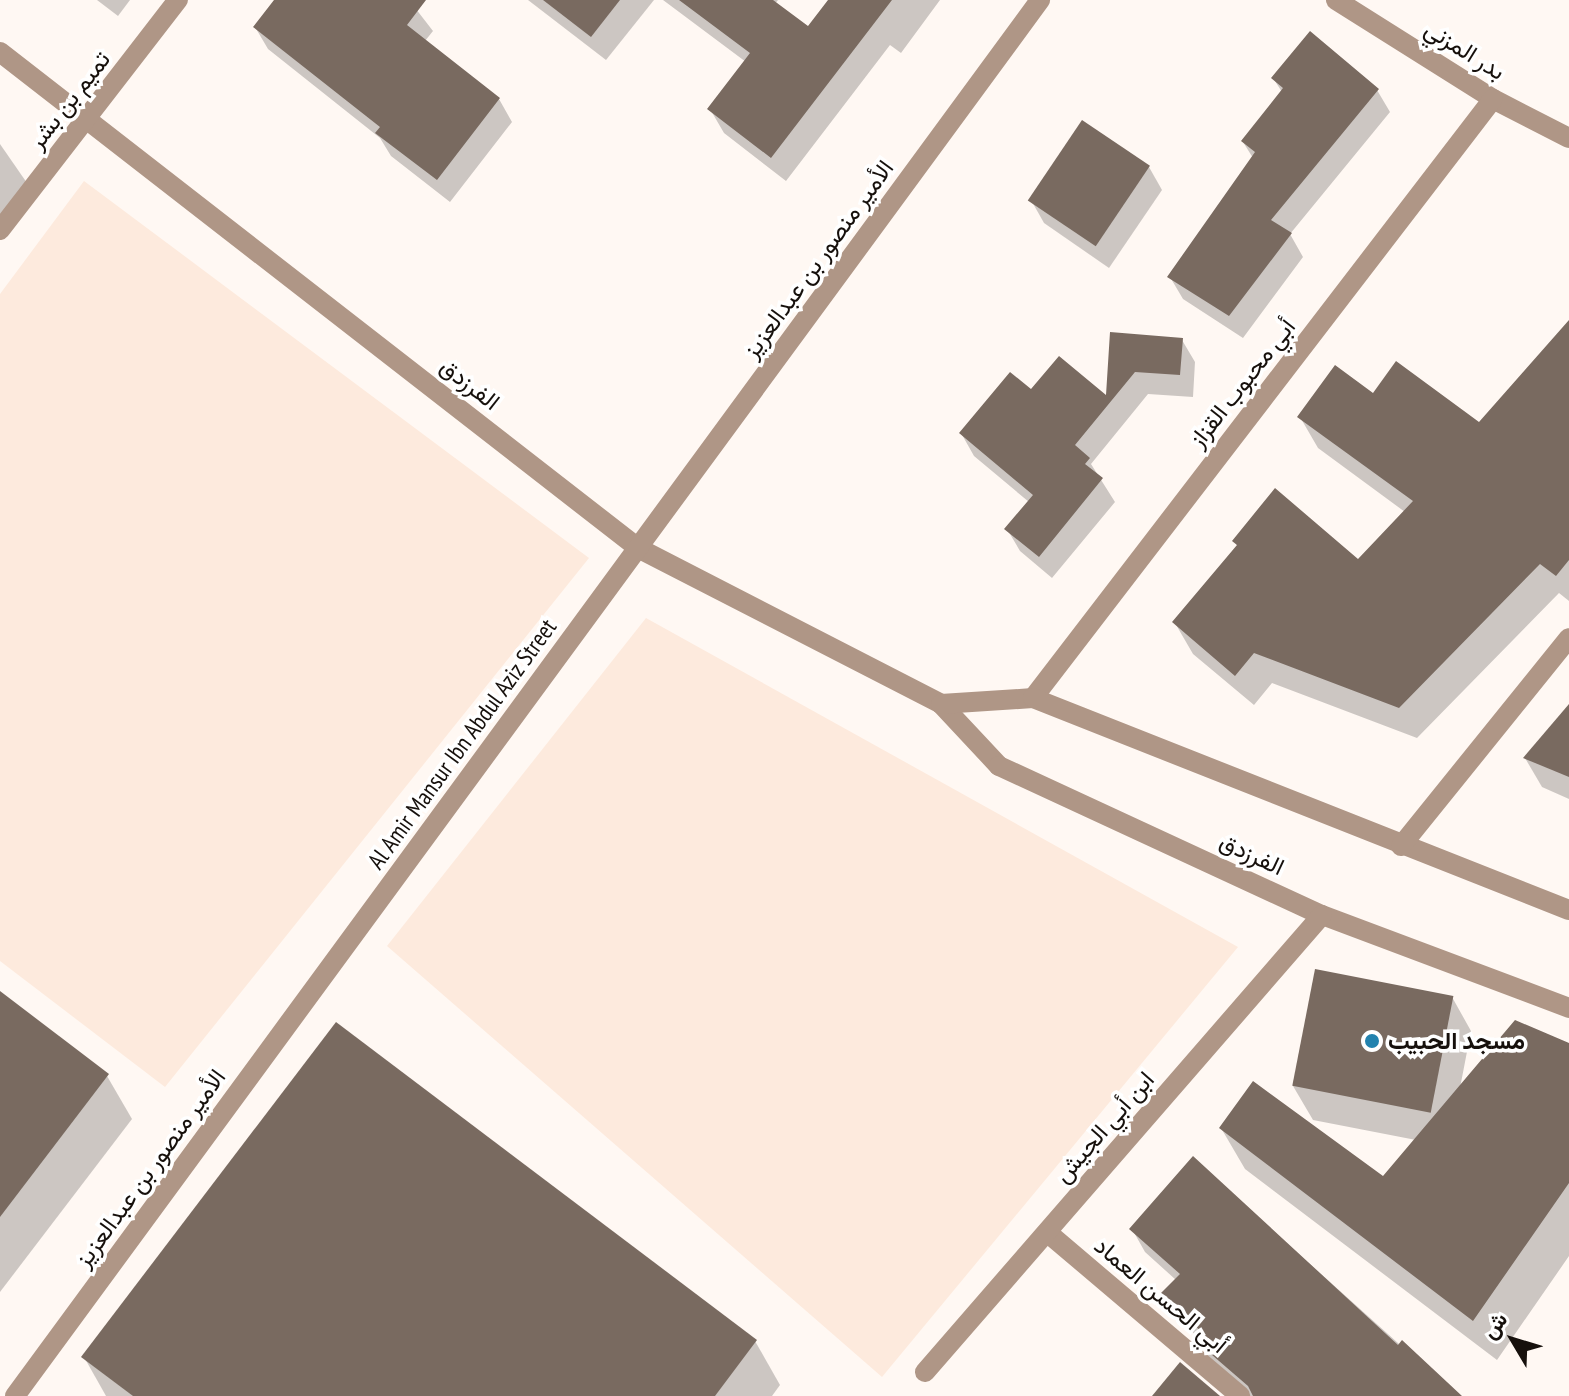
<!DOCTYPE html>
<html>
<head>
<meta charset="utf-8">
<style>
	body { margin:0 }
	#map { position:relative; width:1569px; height:1396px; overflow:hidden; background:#fff8f3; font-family:"PT Sans Narrow",Vazirmatn,sans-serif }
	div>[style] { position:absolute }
	.built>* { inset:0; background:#fdeadd }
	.shadow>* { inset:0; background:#0003 }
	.building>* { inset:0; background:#796a60; transform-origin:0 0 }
	.minor>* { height:20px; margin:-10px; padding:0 10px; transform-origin:10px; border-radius:10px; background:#af9686 }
	.dots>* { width:22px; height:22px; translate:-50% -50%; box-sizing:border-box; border:4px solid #fff; border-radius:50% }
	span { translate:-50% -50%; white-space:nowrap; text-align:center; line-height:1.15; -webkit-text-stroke:7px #fff; paint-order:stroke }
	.street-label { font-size:24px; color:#16100c }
	.poi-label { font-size:24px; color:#16100c; font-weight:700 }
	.left { translate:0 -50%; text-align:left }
	.north { position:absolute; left:1473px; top:1300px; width:80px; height:80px; -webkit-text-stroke:6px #fff; paint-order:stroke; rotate:308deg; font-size:22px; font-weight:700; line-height:32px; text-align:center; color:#16100c }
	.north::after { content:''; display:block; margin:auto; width:28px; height:36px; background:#16100c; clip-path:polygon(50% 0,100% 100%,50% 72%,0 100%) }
</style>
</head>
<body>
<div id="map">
	<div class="built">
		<div style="clip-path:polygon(84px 181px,589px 558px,165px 1087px,0 961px,0 294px)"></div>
		<div style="clip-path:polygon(646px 618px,1238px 947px,882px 1377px,387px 946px)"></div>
	</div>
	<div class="shadow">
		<div style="clip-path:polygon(97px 0,130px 0,118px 16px)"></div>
		<div style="clip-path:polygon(276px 0,409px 0,433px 31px,425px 41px,499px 99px,512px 122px,450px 202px,391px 156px,380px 138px,268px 49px,255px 27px)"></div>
		<div style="clip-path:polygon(528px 0,654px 0,606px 60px)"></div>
		<div style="clip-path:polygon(663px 0,778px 0,775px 4px,809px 29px,830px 0,940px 0,901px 53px,890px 45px,786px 181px,724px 133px,710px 109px,746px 62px)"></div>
		<div style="clip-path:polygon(1273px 78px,1377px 90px,1390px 112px,1290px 234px,1303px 257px,1243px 338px,1183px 299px,1170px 277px,1253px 158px,1243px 142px,1282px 92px)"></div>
		<div style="clip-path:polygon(0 144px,27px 183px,0 218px)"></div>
		<div style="clip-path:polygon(1149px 167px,1162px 190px,1109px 268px,1044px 223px,1031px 200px)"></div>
		<div style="clip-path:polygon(1569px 323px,1569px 601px,1559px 593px,1417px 738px,1272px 683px,1254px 705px,1193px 654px,1175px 623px,1238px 547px,1235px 542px,1358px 562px,1405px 512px,1318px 448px,1300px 417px,1373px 396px,1480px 424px)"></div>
		<div style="clip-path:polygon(1112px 334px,1182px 340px,1195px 362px,1193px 397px,1148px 394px,1091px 464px,1115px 502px,1052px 578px,1020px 551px,1007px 529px,1029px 502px,974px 456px,961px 433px,1032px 392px,1107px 400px)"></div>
		<div style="clip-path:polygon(1569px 708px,1569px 799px,1542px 787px,1525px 758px)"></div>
		<div style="clip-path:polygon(0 994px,107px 1076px,132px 1119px,0 1292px)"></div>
		<div style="clip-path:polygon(1452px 997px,1471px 1031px,1460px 1088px,1569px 1045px,1569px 1256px,1497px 1360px,1245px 1169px,1221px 1128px,1383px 1178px,1416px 1140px,1313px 1120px,1293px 1086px)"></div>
		<div style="clip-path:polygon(1193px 1159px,1457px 1396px,1249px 1396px,1212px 1365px,1201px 1340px,1176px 1317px,1163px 1295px,1176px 1280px,1145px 1252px,1132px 1229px)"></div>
		<div style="clip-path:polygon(755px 1341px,780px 1385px,772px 1396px,106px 1396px,84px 1357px)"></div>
	</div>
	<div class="building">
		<div style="clip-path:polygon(274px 0,426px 0,407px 25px,500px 98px,437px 180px,375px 133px,380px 127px,253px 27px)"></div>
		<div style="clip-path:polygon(543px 0,620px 0,591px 37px)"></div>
		<div style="clip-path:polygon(679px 0,773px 0,808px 26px,828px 0,892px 0,771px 158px,707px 109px,750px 53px)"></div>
		<div style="clip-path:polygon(1310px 31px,1379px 89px,1271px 220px,1292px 233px,1229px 316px,1167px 277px,1255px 152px,1241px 141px,1283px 88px,1271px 78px)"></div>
		<div style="left:1082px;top:120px;width:82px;height:97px;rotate:34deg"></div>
		<div style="clip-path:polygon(1569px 320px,1569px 560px,1556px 576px,1540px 564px,1399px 708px,1254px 653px,1235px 676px,1172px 622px,1237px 545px,1232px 541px,1275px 488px,1358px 559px,1413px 501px,1297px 417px,1335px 365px,1373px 393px,1396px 361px,1479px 422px)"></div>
		<div style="clip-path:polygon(1110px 332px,1183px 338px,1180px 375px,1135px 372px,1075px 445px,1090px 458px,1085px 464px,1103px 478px,1039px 557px,1004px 529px,1033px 495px,959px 433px,1010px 372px,1031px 389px,1059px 356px,1106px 395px)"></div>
		<div style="clip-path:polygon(1569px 704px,1569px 777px,1523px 758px)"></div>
		<div style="left:1315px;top:969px;width:141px;height:119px;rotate:11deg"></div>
		<div style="clip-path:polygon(0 991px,109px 1074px,0 1217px)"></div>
		<div style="clip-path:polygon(1515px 1020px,1569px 1043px,1569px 1183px,1473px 1321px,1219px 1128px,1253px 1081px,1383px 1176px)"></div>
		<div style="clip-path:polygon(336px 1022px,757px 1340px,715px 1396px,133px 1396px,81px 1357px)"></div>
		<div style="clip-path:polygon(1193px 1156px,1398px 1345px,1402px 1340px,1462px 1396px,1253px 1396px,1248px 1386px,1197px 1342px,1204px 1334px,1160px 1294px,1180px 1274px,1129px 1229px)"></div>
		<div style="clip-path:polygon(1180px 1362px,1220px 1396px,1152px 1396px)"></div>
	</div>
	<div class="minor">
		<div style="left:1336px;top:0;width:186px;rotate:32.2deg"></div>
		<div style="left:1493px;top:99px;width:85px;rotate:27.2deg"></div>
		<div style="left:0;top:52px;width:808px;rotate:37.86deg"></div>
		<div style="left:638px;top:548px;width:341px;rotate:27.2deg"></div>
		<div style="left:941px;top:704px;width:85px;rotate:46.9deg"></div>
		<div style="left:999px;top:766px;width:356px;rotate:24.8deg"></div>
		<div style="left:1322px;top:915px;width:264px;rotate:20.6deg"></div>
		<div style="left:0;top:230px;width:291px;rotate:-52.3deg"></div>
		<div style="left:1033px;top:698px;width:755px;rotate:-52.48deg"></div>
		<div style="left:941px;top:704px;width:92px;rotate:-3.7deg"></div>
		<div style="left:1033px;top:698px;width:576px;rotate:21.58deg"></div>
		<div style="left:1401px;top:846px;width:267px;rotate:-51.1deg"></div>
		<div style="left:1048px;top:1233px;width:252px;rotate:40.3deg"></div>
		<div style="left:925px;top:1372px;width:605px;rotate:-49.02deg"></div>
		<div style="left:15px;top:1396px;width:1732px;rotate:-53.71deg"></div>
	</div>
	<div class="dots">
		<div style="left:1372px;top:1041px;background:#2282ae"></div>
	</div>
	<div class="street-label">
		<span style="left:1465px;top:50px;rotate:32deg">بدر المزني</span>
		<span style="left:69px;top:100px;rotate:-52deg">تميم بن بشر</span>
		<span style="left:818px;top:259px;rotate:-54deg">الأمير منصور بن عبدالعزيز</span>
		<span style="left:1242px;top:383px;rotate:-52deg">أبي محبوب القزاز</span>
		<span style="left:470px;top:384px;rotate:38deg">الفرزدق</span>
		<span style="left:462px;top:744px;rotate:-54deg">Al Amir Mansur Ibn Abdul Aziz Street</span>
		<span style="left:1252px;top:854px;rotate:25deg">الفرزدق</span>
		<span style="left:1104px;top:1127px;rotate:-49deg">ابن أبي الجيش</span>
		<span style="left:150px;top:1168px;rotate:-54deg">الأمير منصور بن عبدالعزيز</span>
		<span style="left:1161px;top:1295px;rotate:40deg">أبي الحسن العماد</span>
	</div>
	<div class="poi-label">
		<span class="left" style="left:1388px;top:1041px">مسجد الحبيب</span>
	</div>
	<div class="north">ش</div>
</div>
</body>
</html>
